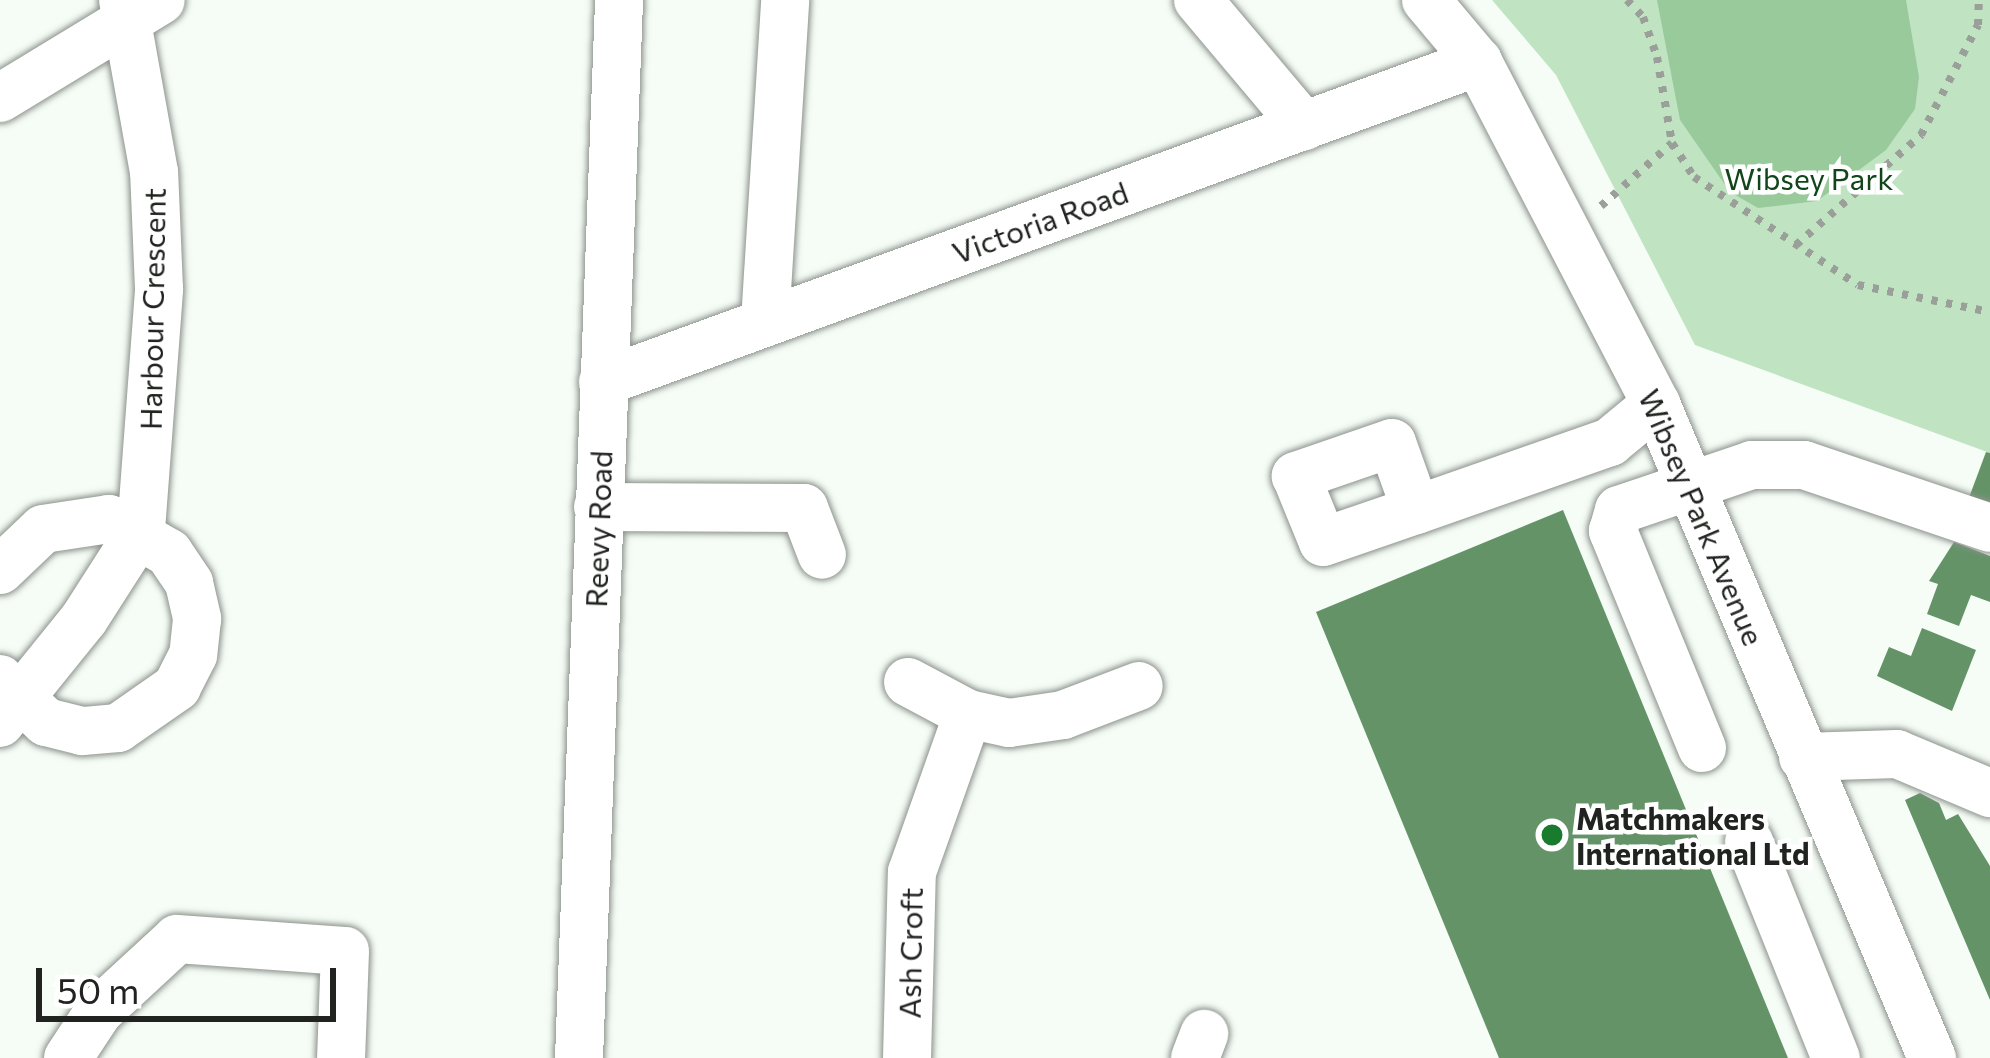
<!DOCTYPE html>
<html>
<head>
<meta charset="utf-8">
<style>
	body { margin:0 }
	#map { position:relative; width:1990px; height:1058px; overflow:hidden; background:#f6fdf6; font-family:Commissioner,sans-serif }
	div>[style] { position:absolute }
	.green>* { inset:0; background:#c0e4c2 }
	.water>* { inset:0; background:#99ca9c }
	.building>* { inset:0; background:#649368 }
	.path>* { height:8px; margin-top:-4px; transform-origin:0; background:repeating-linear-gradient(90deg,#9a9f9a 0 6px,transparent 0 15px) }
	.roads { filter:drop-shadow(0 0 3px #8c928c) drop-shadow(0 0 3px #8c928c) }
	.minor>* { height:48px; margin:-24px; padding:0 24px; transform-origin:24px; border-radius:24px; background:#fff }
	.dots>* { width:33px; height:33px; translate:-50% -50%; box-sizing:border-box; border:6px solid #fff; border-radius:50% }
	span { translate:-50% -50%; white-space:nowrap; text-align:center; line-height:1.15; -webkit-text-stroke:9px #fff; paint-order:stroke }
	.park-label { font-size:30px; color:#11451a }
	.street-label { font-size:30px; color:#202320 }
	.poi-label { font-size:30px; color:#202320; font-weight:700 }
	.left { translate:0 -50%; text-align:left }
	.scale { position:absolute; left:36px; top:968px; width:300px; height:54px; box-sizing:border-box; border:6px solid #202320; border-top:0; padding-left:15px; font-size:36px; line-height:42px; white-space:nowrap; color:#202320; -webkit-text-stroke:9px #fff; paint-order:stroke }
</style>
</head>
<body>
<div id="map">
	<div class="green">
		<div style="clip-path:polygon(1492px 0,1990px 0,1990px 453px,1695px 345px,1556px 75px)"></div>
	</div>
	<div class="water">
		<div style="clip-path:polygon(1657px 0,1906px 0,1919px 77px,1915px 109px,1886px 150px,1817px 201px,1758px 208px,1730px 192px,1680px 120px)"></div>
	</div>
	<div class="building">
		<div style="clip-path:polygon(1986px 452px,1990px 453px,1990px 511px,1967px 503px)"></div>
		<div style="clip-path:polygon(1563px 510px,1788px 1058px,1499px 1058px,1316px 612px)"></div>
		<div style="clip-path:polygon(1954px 542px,1990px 556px,1990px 602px,1971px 595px,1959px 626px,1927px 614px,1938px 584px,1929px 581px)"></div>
		<div style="clip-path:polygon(1922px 628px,1976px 650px,1952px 711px,1877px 676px,1889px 647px,1911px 656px)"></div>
		<div style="clip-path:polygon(1920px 793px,1939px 803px,1946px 820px,1958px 814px,1990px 866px,1990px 1000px,1905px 800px)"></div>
	</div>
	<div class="path">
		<div style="left:1627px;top:0;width:23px;rotate:47deg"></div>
		<div style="left:1643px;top:17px;width:42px;rotate:70.7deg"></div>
		<div style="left:1657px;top:57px;width:87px;rotate:80.1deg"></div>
		<div style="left:1672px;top:143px;width:40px;rotate:57.1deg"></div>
		<div style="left:1694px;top:177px;width:196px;rotate:33.4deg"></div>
		<div style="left:1858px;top:285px;width:135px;rotate:11.6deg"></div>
		<div style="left:1601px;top:206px;width:95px;rotate:-41.6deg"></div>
		<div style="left:1796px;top:245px;width:167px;rotate:-41.3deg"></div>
		<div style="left:1921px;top:135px;width:124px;rotate:-62.6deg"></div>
		<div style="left:1978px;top:25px;width:25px;rotate:-88deg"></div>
	</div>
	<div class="roads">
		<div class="minor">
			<div style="left:1198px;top:0;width:165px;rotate:49.9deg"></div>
			<div style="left:1426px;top:0;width:81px;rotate:50deg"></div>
			<div style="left:1478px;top:62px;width:386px;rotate:62.5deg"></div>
			<div style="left:1656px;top:404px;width:710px;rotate:67.12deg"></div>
			<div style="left:0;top:98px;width:188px;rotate:-31.3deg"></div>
			<div style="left:765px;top:322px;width:323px;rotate:-86.4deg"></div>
			<div style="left:603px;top:382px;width:932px;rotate:-20.09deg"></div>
			<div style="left:598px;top:507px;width:206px;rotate:0.3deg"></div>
			<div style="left:804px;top:508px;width:50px;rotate:69deg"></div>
			<div style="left:1416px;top:510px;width:71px;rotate:-109.7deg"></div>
			<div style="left:1392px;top:443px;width:102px;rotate:161deg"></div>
			<div style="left:1296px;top:476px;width:71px;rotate:67.8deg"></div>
			<div style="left:1323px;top:542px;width:98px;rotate:-19deg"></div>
			<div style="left:1416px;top:510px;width:206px;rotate:-19.3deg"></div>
			<div style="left:1610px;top:442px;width:60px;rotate:-39.6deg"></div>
			<div style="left:0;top:570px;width:59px;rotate:-43.6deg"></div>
			<div style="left:43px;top:529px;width:67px;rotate:-8.6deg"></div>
			<div style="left:109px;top:519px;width:69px;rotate:29.5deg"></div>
			<div style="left:169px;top:553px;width:36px;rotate:56deg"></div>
			<div style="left:189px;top:583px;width:37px;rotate:77deg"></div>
			<div style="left:197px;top:619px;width:36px;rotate:96deg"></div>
			<div style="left:193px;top:655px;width:36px;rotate:117deg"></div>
			<div style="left:177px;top:687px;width:72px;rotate:145.2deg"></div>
			<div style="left:118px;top:728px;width:36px;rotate:175deg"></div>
			<div style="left:82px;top:731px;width:37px;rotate:-166deg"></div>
			<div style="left:46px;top:722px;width:63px;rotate:-136.9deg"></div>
			<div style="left:908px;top:682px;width:68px;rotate:28.1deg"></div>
			<div style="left:968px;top:714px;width:42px;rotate:12.4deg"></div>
			<div style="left:1009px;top:723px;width:55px;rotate:-8.4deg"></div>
			<div style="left:1063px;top:715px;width:81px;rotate:-20.9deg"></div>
			<div style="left:0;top:723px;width:134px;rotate:-51.1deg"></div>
			<div style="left:84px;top:619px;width:106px;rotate:-57.4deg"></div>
			<div style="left:141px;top:530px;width:242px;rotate:-85.7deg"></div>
			<div style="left:159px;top:289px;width:117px;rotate:-92.4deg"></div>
			<div style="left:154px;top:172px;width:175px;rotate:-100.2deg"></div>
			<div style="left:1702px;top:748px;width:235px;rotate:-112.3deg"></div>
			<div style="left:1613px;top:531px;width:22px;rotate:-74deg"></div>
			<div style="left:1619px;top:510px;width:140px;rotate:-18.7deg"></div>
			<div style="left:1752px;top:465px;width:52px"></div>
			<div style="left:1804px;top:465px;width:196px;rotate:18.7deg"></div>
			<div style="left:1803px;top:757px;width:94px;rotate:-1.8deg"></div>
			<div style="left:1897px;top:754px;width:101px;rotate:22.8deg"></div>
			<div style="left:1749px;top:842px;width:233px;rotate:68.1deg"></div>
			<div style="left:68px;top:1058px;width:56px;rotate:-56.6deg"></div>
			<div style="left:99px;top:1011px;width:106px;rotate:-42.7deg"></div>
			<div style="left:177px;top:939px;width:168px;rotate:4.1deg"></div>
			<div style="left:345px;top:951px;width:107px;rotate:92.1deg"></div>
			<div style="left:579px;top:1058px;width:1059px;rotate:-87.83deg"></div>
			<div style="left:907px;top:1058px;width:186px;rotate:-88.5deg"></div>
			<div style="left:912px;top:872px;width:168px;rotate:-70.5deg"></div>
			<div style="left:1195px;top:1058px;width:26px;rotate:-69deg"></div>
		</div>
	</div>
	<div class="dots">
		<div style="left:1552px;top:835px;background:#187b2e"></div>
	</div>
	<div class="park-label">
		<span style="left:1809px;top:178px">Wibsey Park</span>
	</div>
	<div class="street-label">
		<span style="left:1040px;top:222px;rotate:-20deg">Victoria Road</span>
		<span style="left:152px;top:309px;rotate:-89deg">Harbour Crescent</span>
		<span style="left:1702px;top:517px;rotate:67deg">Wibsey Park Avenue</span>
		<span style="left:598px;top:529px;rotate:-88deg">Reevy Road</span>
		<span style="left:910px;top:953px;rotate:-89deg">Ash Croft</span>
	</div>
	<div class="poi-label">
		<span class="left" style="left:1576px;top:835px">Matchmakers<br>International Ltd</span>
	</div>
	<div class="scale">50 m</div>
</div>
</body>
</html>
